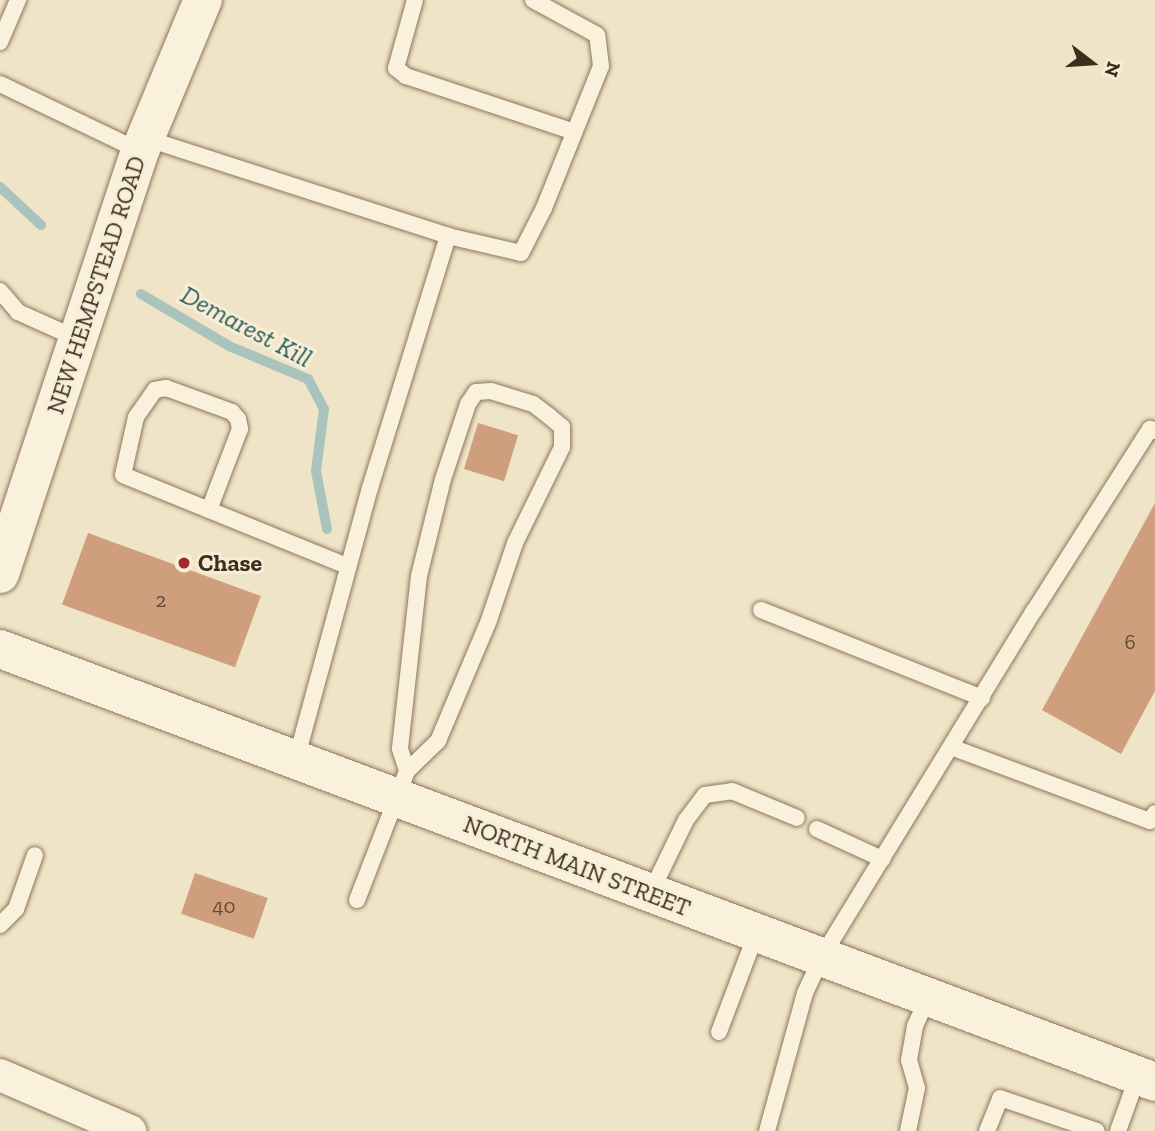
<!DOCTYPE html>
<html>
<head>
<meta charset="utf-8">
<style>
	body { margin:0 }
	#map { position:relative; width:1155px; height:1131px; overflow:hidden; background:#f0e4c8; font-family:"Zilla Slab",serif }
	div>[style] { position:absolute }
	.stream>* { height:10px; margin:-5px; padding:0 5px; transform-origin:5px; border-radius:5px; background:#a9c4bc }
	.building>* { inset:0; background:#cf9f7d; transform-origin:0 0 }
	.roads { filter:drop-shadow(0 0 2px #8d765c) drop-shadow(0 0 2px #8d765c) }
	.service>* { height:16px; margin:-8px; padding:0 8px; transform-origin:8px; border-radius:8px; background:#faf1dc }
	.minor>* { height:32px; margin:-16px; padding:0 16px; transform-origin:16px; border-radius:16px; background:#faf1dc }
	.tertiary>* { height:38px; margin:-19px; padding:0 19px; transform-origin:19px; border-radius:19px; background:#faf1dc }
	.dots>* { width:19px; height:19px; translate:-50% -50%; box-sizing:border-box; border:4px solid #f7eed8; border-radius:50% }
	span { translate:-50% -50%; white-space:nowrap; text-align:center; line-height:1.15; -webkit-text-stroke:6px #f7eed8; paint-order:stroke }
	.number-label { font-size:21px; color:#624a37 }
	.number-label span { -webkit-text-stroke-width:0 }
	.street-label { font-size:24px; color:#3d2e20 }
	.poi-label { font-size:24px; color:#3d2e20; font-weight:700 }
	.left { translate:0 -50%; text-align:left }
	.water-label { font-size:26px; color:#2f5d5a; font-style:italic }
	.north { position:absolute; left:1057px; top:28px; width:70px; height:70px; -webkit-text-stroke:5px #f7eed8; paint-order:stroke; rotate:107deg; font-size:19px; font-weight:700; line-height:28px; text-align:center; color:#3d2e20 }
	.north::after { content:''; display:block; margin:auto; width:24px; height:32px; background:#3d2e20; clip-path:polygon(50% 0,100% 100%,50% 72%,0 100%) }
</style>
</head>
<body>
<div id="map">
	<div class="stream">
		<div style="left:0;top:187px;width:56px;rotate:42.8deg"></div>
		<div style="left:141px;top:294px;width:102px;rotate:30.6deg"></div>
		<div style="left:229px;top:346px;width:86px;rotate:22.7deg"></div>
		<div style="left:308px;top:379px;width:34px;rotate:62deg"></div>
		<div style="left:324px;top:409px;width:63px;rotate:97.4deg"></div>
		<div style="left:316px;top:471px;width:59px;rotate:79.3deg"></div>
	</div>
	<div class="building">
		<div style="left:478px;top:423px;width:42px;height:48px;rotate:17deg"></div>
		<div style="clip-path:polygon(1155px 503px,1155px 691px,1121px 754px,1042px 710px)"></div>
		<div style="left:88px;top:533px;width:184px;height:76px;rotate:20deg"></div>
		<div style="left:195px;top:873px;width:77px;height:43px;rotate:19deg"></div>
	</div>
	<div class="roads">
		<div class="service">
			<div style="left:415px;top:0;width:71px;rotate:105.6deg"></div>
			<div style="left:396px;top:68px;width:13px;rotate:39deg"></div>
			<div style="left:406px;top:76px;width:177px;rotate:18.4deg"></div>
			<div style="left:0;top:42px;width:46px;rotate:-66.8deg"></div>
			<div style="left:0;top:84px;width:155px;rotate:25.6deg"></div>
			<div style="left:145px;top:138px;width:318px;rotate:17.9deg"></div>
			<div style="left:448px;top:236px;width:75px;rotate:13.1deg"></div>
			<div style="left:521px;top:253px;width:51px;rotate:-62.9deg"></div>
			<div style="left:544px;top:208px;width:153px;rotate:-68.1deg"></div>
			<div style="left:601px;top:66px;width:31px;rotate:-97deg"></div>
			<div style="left:597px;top:35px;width:73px;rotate:-151.3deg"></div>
			<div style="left:0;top:291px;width:28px;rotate:49deg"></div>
			<div style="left:18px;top:312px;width:66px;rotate:24.2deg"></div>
			<div style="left:209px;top:510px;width:87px;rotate:-69.1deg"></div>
			<div style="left:240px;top:429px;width:10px;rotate:-101deg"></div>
			<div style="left:238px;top:419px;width:9px;rotate:-131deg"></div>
			<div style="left:232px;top:412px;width:70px;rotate:-160deg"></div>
			<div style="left:166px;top:388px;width:11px;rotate:170deg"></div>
			<div style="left:155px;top:390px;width:33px;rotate:125deg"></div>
			<div style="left:136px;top:417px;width:59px;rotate:102.6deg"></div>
			<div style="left:123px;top:475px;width:242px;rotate:22.1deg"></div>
			<div style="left:761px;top:610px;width:238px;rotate:21.7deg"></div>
			<div style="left:951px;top:747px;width:212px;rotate:20.4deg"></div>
			<div style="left:1150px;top:821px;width:9px;rotate:-58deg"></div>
			<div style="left:296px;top:760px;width:282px;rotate:-74.8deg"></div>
			<div style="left:370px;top:488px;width:264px;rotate:-72.8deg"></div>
			<div style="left:817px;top:829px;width:72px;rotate:24.8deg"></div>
			<div style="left:650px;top:894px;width:82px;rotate:-64.1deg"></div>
			<div style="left:686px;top:820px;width:31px;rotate:-53deg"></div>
			<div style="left:705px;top:795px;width:27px;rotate:-8deg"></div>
			<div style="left:732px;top:791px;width:70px;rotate:22.6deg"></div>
			<div style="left:357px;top:900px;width:138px;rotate:-68.8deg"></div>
			<div style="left:407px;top:771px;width:43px;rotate:-44.1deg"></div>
			<div style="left:438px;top:741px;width:131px;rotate:-67.1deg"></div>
			<div style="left:489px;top:620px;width:81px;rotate:-71.3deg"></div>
			<div style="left:515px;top:543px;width:107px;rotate:-63.9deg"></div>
			<div style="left:562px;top:447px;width:20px;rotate:-90deg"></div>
			<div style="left:562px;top:427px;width:17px;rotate:-140deg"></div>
			<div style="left:549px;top:416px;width:20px;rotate:-143deg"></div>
			<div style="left:533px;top:404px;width:44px;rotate:-162.8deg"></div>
			<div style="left:491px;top:391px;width:15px;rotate:176deg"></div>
			<div style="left:476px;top:392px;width:14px;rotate:124deg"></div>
			<div style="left:468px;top:404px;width:79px;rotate:108.4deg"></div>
			<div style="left:443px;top:479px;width:100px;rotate:103.9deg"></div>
			<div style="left:419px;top:576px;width:174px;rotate:96.3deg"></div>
			<div style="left:400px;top:749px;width:23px;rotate:72deg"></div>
			<div style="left:0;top:925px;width:23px;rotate:-45deg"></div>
			<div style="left:16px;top:909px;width:57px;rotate:-70.6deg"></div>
			<div style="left:719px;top:1032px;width:105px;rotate:-69.3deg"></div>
			<div style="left:767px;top:1131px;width:143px;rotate:-74.6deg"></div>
			<div style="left:805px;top:993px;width:38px;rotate:-65deg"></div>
			<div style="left:821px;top:958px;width:407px;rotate:-58.5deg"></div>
			<div style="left:1034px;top:611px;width:216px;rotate:-57.5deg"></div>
			<div style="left:1150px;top:429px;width:5px;rotate:22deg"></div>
			<div style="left:908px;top:1131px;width:44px;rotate:-78.2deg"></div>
			<div style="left:917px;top:1088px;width:29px;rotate:-106deg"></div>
			<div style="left:909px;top:1060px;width:35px;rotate:-80deg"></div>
			<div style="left:915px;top:1026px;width:32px;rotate:-66deg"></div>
			<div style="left:987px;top:1131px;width:35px;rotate:-68deg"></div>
			<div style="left:1000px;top:1098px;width:102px;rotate:18.8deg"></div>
			<div style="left:1118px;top:1131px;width:59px;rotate:-70.3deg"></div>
		</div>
		<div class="minor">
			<div style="left:0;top:1075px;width:142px;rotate:23.3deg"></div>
		</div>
		<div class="tertiary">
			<div style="left:0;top:574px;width:446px;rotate:-71.7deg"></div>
			<div style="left:140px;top:151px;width:164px;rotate:-67.4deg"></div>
			<div style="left:0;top:649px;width:1233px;rotate:20.55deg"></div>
		</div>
	</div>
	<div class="dots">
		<div style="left:184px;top:563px;background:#9e2a2b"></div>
	</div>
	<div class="number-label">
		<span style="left:161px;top:600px">2</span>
		<span style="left:1130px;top:642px">6</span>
		<span style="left:224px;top:906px">40</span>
	</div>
	<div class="street-label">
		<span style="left:96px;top:285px;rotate:-72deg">NEW HEMPSTEAD ROAD</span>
		<span style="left:577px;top:866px;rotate:21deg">NORTH MAIN STREET</span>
	</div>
	<div class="poi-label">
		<span class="left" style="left:198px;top:563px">Chase</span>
	</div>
	<div class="water-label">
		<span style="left:246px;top:327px;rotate:28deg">Demarest Kill</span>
	</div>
	<div class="north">N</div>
</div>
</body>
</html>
